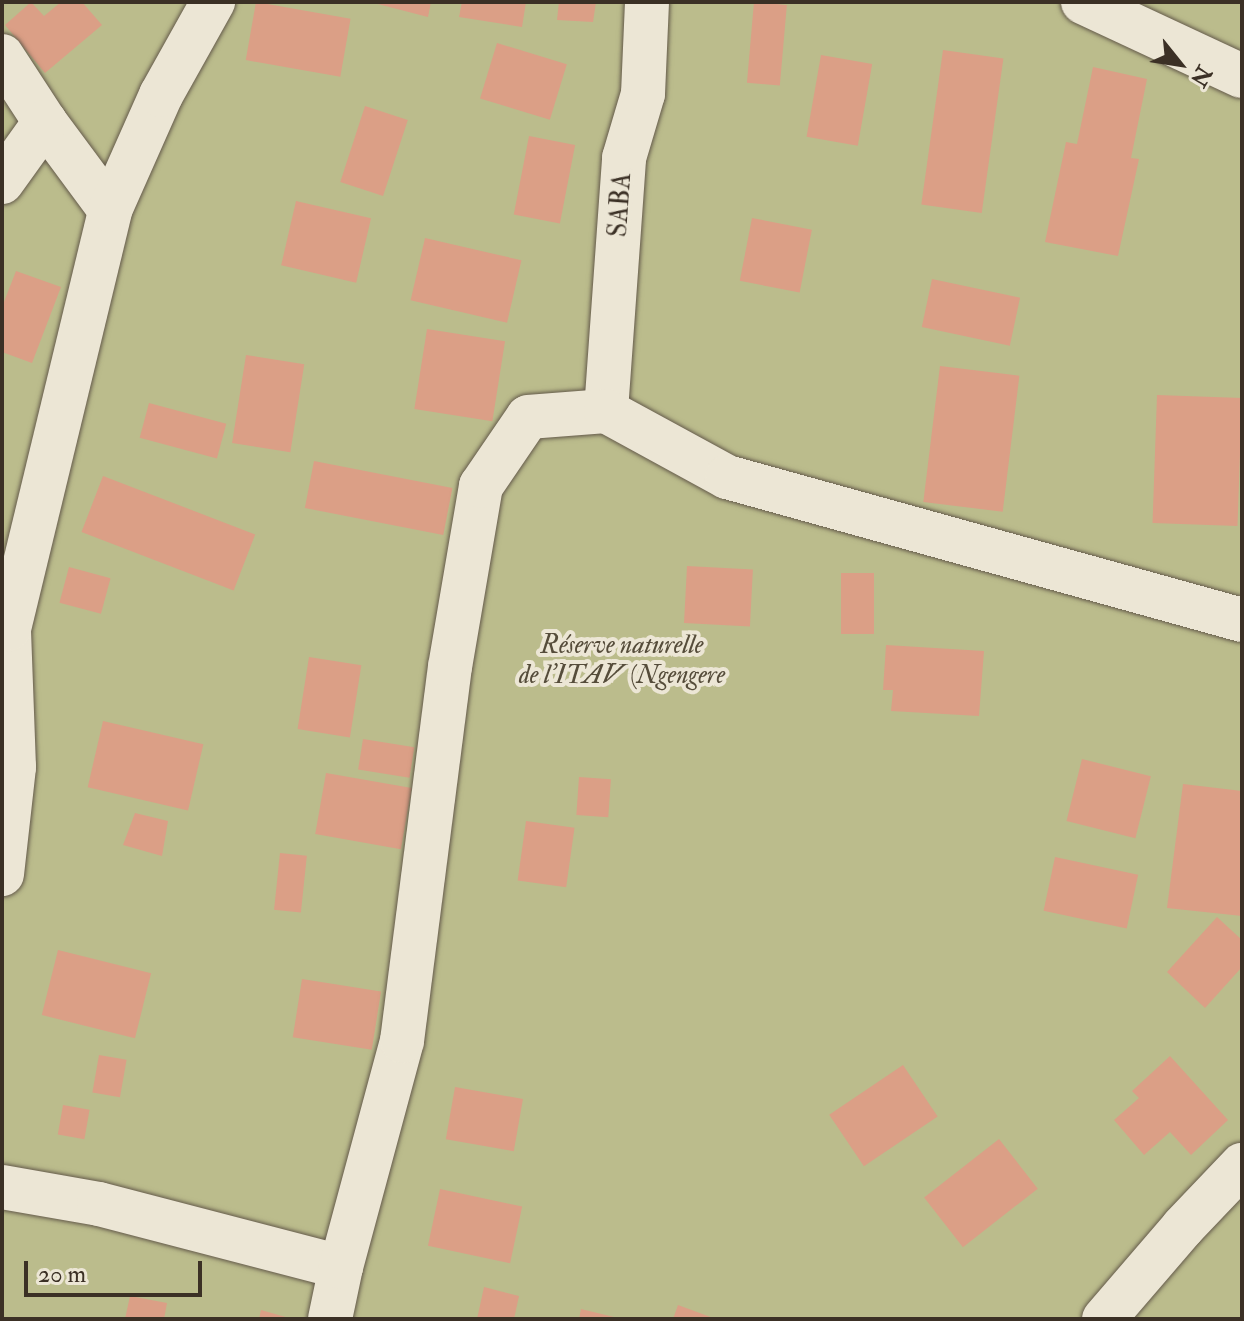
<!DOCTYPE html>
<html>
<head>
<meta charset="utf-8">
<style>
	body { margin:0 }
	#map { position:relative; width:1244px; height:1321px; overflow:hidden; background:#e1d9be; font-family:"IM FELL Double Pica",serif }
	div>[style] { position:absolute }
	.green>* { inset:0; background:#bbbc8c; transform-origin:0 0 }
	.building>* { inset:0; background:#db9f86; transform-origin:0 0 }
	.roads { filter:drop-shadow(0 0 2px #645a4b) drop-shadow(0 0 2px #645a4b) }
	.street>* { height:44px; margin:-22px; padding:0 22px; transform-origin:22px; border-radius:22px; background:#ece6d5 }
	span { translate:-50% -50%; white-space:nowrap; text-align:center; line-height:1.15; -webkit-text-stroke:8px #ece6d5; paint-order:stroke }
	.street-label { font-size:26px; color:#3b3025 }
	.park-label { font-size:26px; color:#554c3a; font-style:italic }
	.frame { position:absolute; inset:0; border:4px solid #3b3025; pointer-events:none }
	.north { position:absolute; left:1140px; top:24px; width:80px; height:80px; -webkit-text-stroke:6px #ece6d5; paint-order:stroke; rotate:120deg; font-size:22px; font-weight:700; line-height:32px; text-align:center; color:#3b3025 }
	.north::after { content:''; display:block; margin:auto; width:28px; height:36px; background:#3b3025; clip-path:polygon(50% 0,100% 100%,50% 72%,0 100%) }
	.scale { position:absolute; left:24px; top:1261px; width:178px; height:36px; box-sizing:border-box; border:4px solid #3b3025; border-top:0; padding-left:10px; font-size:24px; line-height:28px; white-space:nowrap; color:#3b3025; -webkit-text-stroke:6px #ece6d5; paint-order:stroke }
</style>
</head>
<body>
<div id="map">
	<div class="green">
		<div style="left:2px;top:2px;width:1240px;height:1317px"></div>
	</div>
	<div class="building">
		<div style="clip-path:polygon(31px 2px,44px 16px,61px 2px,82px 2px,102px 25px,45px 73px,5px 25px)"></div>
		<div style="left:256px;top:2px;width:96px;height:59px;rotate:10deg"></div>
		<div style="clip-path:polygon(370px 2px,431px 2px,428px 17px)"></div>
		<div style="clip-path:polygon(462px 2px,526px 2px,522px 27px,459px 17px)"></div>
		<div style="clip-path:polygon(559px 2px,596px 2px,593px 22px,557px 20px)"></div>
		<div style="left:754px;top:2px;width:33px;height:81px;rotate:5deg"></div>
		<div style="left:497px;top:43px;width:73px;height:58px;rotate:17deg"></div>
		<div style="left:943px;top:50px;width:61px;height:156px;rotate:8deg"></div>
		<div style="left:821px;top:55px;width:52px;height:83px;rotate:10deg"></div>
		<div style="clip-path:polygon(1093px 67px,1147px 79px,1131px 158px,1139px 159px,1118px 256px,1045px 242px,1066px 142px,1077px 144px)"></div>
		<div style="left:365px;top:106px;width:45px;height:80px;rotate:18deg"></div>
		<div style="left:529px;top:136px;width:47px;height:80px;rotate:11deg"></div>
		<div style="left:296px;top:201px;width:77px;height:66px;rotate:13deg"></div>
		<div style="left:752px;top:218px;width:61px;height:64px;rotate:11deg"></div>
		<div style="left:425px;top:238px;width:99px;height:64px;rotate:13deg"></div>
		<div style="clip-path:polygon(16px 271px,61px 287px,32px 363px,2px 352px,2px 307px)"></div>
		<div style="left:932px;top:279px;width:90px;height:49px;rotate:12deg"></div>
		<div style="left:427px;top:329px;width:79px;height:81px;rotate:9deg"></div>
		<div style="left:246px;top:355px;width:59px;height:89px;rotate:9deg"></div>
		<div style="left:940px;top:366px;width:80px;height:137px;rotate:7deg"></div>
		<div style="left:1157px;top:395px;width:85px;height:128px;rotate:2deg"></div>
		<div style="left:149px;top:403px;width:80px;height:36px;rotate:15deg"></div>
		<div style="left:314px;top:461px;width:141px;height:48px;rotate:11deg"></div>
		<div style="left:103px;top:476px;width:163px;height:60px;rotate:21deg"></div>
		<div style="left:687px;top:566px;width:66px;height:57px;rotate:3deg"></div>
		<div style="left:69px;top:567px;width:43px;height:37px;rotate:15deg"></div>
		<div style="left:841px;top:573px;width:33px;height:61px"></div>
		<div style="clip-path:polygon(886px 645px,984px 651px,979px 716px,891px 711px,893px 690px,883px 690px)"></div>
		<div style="left:309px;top:657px;width:53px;height:73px;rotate:9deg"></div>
		<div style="left:103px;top:721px;width:103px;height:68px;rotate:13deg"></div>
		<div style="left:363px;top:739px;width:52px;height:31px;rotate:9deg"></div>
		<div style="left:1082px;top:759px;width:71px;height:64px;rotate:14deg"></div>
		<div style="left:326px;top:773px;width:87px;height:62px;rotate:10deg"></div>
		<div style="left:579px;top:777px;width:32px;height:38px;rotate:4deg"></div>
		<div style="clip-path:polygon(1183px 784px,1242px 791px,1242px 916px,1167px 908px)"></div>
		<div style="clip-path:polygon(135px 813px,168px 821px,162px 856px,123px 845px)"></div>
		<div style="left:526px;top:821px;width:49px;height:60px;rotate:8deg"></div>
		<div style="left:280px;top:853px;width:27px;height:57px;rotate:6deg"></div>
		<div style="left:1055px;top:857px;width:85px;height:55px;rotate:12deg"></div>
		<div style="clip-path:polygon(1217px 917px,1242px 940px,1242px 967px,1205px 1008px,1167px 972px)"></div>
		<div style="left:58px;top:950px;width:96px;height:67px;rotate:14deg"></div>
		<div style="left:302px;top:979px;width:80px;height:59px;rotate:9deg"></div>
		<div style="left:99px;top:1055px;width:28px;height:38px;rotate:10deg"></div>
		<div style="clip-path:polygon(1170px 1056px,1228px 1120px,1191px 1155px,1170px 1132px,1144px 1155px,1114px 1120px,1139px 1098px,1132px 1091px)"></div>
		<div style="left:903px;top:1065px;width:62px;height:89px;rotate:56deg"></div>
		<div style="left:455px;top:1087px;width:69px;height:53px;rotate:10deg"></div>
		<div style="left:63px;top:1105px;width:27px;height:30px;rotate:10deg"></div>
		<div style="left:999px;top:1139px;width:63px;height:95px;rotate:52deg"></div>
		<div style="left:440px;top:1189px;width:84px;height:58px;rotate:12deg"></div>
		<div style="clip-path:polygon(484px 1287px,519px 1296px,514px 1319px,477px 1319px)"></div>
		<div style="clip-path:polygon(130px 1296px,167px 1303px,164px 1319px,125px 1319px)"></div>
		<div style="clip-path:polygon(678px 1305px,716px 1319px,673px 1319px)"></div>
		<div style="clip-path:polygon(581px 1309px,618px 1318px,618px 1319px,579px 1319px)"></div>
		<div style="clip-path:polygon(261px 1310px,289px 1318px,289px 1319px,259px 1319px)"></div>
	</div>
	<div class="roads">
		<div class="street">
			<div style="left:1083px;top:2px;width:175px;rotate:25deg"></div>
			<div style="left:2px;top:56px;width:79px;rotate:56.9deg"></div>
			<div style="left:45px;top:122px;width:109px;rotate:53.5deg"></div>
			<div style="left:2px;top:182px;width:74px;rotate:-54.4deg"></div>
			<div style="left:606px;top:411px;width:254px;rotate:-85.9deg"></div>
			<div style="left:624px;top:158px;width:67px;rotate:-73.5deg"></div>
			<div style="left:643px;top:94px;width:92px;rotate:-87.5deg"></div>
			<div style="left:2px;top:874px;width:108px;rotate:-83.6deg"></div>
			<div style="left:14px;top:767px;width:138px;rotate:-92.1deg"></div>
			<div style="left:9px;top:629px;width:431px;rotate:-76.4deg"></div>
			<div style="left:110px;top:210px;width:126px;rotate:-66.1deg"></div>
			<div style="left:161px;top:95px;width:107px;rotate:-60.8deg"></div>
			<div style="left:2px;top:1187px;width:98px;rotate:9.9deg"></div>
			<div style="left:99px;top:1204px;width:250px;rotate:14.6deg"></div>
			<div style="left:330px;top:1319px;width:53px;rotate:-78.1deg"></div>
			<div style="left:341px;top:1267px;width:234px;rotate:-74.9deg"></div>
			<div style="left:402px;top:1041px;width:377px;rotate:-82.7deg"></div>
			<div style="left:450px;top:667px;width:184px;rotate:-80.3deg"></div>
			<div style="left:481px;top:486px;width:83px;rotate:-55.7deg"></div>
			<div style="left:528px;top:417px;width:78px;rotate:-4.4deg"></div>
			<div style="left:606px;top:411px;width:138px;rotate:28.6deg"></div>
			<div style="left:727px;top:477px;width:534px;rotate:15.52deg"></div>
			<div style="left:1104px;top:1319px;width:121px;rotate:-49.3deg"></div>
			<div style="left:1183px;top:1227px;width:86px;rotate:-46.4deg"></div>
		</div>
	</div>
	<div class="street-label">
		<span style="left:621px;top:205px;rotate:-86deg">SABA</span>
	</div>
	<div class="park-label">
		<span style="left:622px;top:661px">Réserve naturelle<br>de l'ITAV (Ngengere</span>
	</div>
	<div class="frame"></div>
	<div class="north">N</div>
	<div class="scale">20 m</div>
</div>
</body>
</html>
